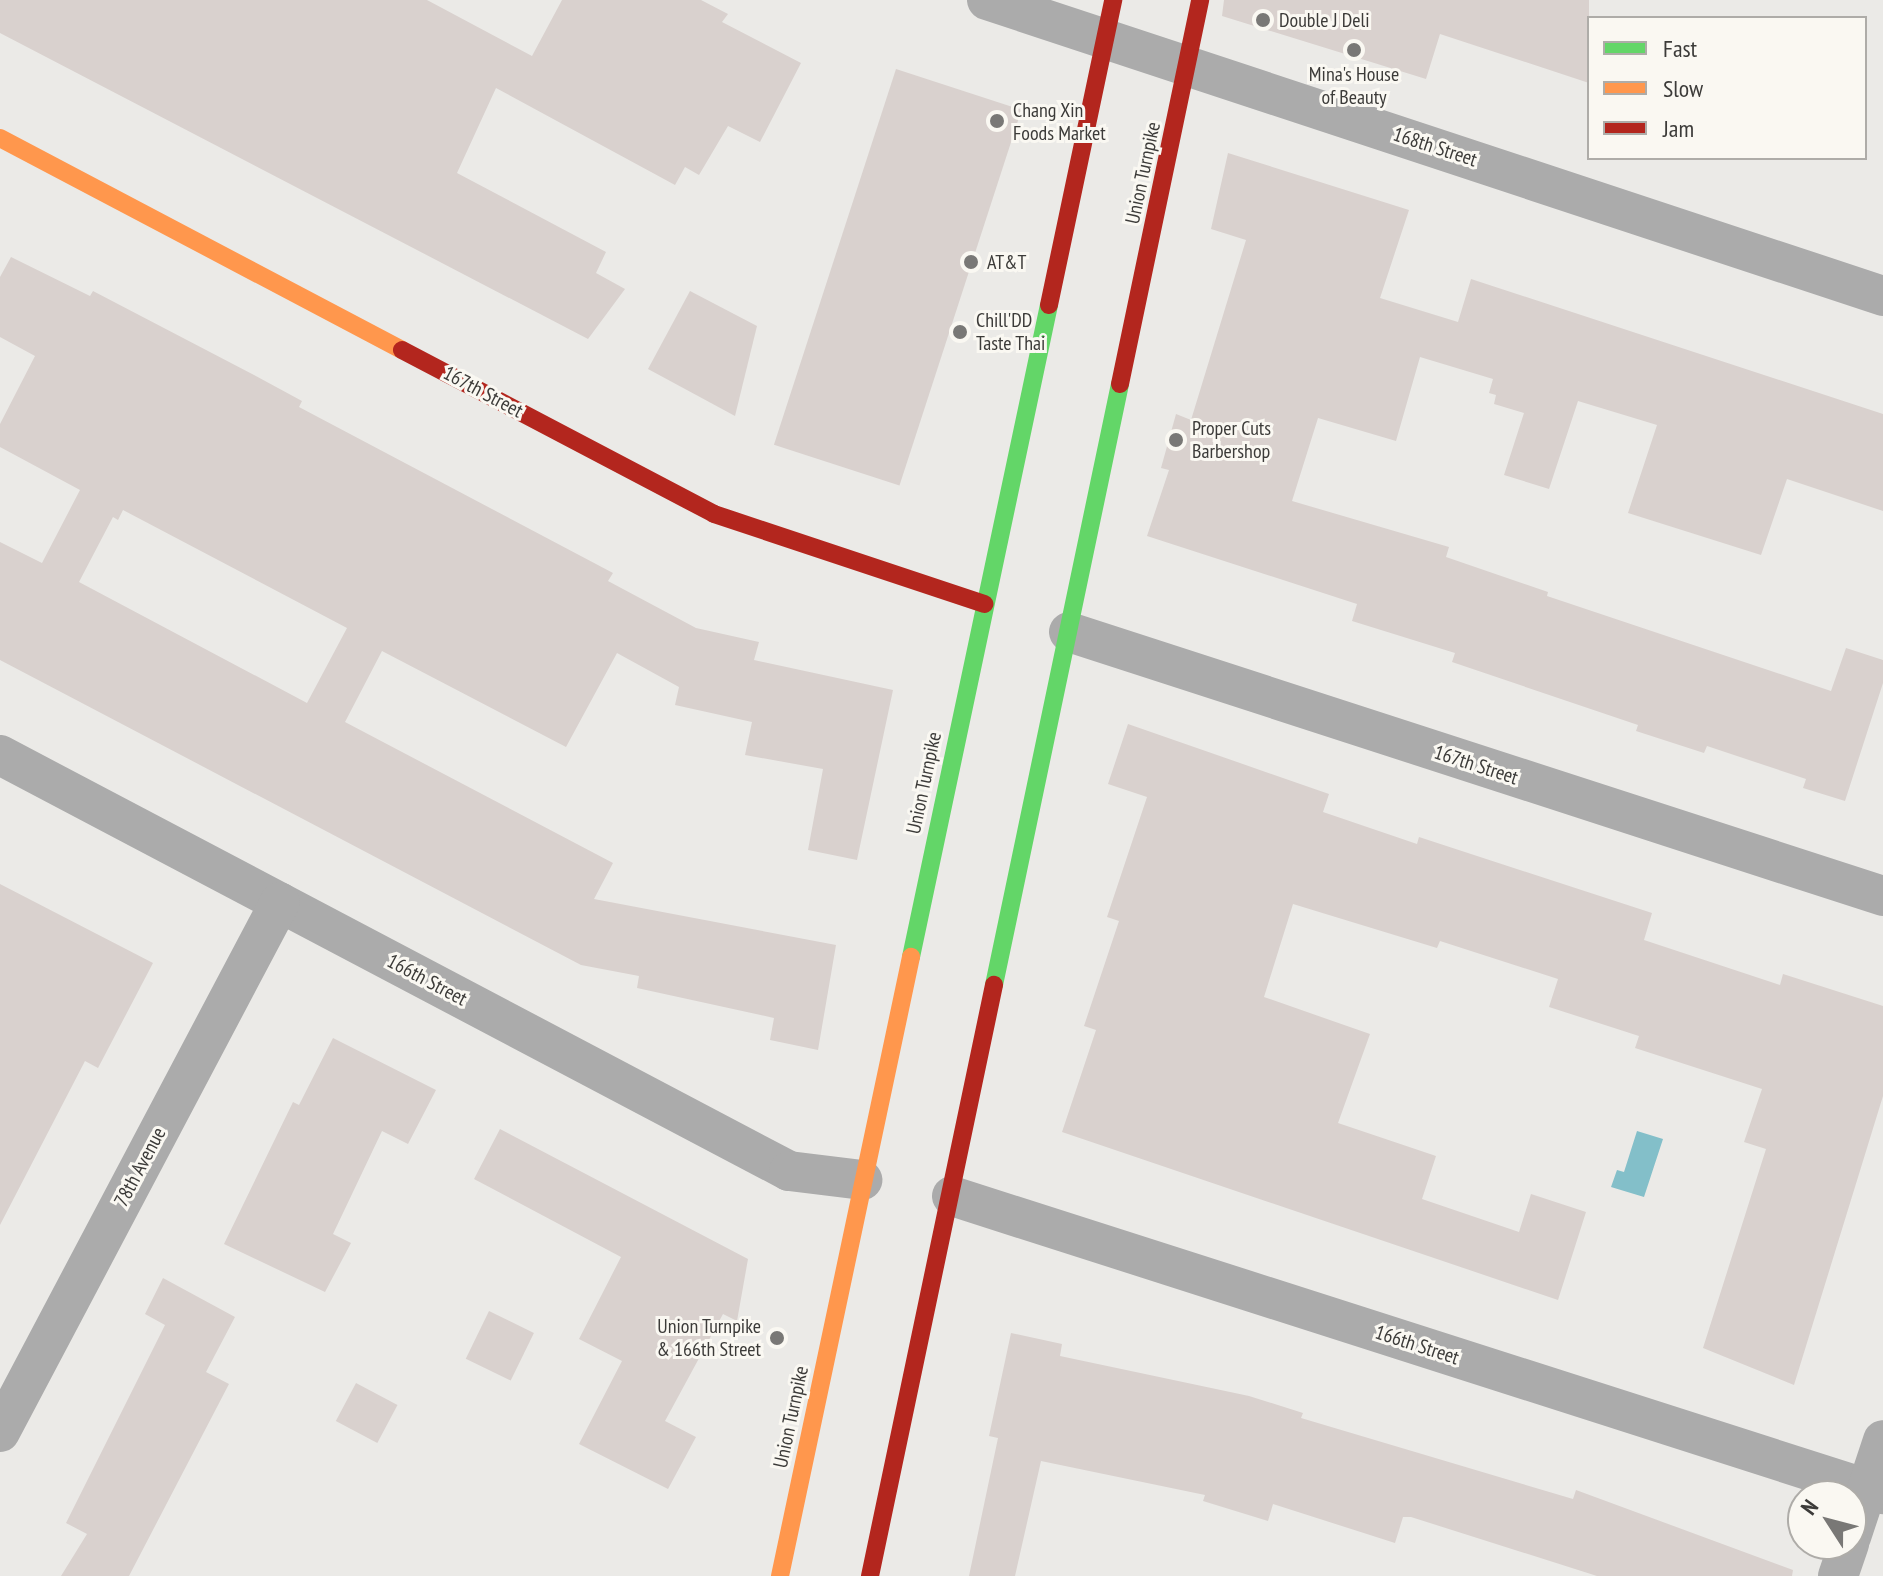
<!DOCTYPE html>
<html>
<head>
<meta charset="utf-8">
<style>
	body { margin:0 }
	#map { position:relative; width:1883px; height:1576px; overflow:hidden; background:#ebeae7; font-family:"PT Sans Narrow",sans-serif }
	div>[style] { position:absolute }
	.water>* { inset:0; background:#83bfc9 }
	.building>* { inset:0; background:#d9d1ce; transform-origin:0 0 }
	.street>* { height:40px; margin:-20px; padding:0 20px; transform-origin:20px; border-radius:20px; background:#ababab }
	.fast>* { height:18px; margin:-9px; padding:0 9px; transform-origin:9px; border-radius:9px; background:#63d668 }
	.slow>* { height:18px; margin:-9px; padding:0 9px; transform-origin:9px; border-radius:9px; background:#ff974d }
	.jam>* { height:18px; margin:-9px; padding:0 9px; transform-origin:9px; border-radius:9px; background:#b3261e }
	.dots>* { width:22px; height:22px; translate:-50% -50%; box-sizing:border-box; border:4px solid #faf8f2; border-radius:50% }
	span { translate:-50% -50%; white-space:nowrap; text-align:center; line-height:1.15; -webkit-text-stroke:6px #faf8f2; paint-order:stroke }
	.poi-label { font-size:20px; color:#3c3b39 }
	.left { translate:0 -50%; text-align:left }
	.right { translate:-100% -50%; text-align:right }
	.street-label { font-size:20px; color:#3c3b39 }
	.legend { position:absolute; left:1587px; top:16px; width:280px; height:144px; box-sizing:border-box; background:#faf8f2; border:2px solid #aeaca8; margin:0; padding:10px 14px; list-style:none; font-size:24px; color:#3c3b39 }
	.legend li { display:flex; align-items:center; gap:16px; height:40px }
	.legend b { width:40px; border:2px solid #aeaca8 }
	.north { position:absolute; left:1787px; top:1480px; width:80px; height:80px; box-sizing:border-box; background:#faf8f2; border:2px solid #aeaca8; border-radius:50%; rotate:306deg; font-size:22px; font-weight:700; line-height:32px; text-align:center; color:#3c3b39 }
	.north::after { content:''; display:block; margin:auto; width:28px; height:36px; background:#797876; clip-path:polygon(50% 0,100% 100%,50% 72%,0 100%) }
</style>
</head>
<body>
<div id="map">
	<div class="water">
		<div style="clip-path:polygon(1637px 1131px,1663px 1139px,1644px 1197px,1611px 1187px,1617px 1170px,1624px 1172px)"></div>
	</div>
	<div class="building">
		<div style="clip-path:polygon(0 0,427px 0,532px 56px,562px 0,701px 0,728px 14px,722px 22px,801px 63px,760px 142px,728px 126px,699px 175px,685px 167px,675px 185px,496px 88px,457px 173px,606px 252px,596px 273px,625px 289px,588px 339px,0 33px)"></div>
		<div style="clip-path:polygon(1224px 0,1589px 0,1589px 83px,1440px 34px,1426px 79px,1222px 16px)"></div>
		<div style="left:896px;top:69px;width:132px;height:395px;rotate:18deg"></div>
		<div style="clip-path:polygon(1228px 153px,1409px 210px,1380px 298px,1458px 322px,1471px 279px,1883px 414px,1883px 511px,1787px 479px,1761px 555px,1628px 513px,1657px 425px,1578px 401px,1549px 489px,1504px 475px,1524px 413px,1494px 404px,1496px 395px,1489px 393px,1493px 379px,1420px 357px,1396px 441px,1318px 418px,1292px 501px,1449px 547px,1446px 557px,1548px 592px,1547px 596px,1831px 691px,1846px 648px,1883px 660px,1883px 683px,1845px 801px,1803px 788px,1806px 779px,1707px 746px,1704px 753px,1636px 731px,1638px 725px,1452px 662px,1455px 653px,1352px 621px,1357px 604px,1147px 536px,1169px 470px,1161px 468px,1176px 414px,1191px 420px,1246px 240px,1211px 229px)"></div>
		<div style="clip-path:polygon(evenodd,11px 257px,90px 296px,93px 291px,254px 375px,302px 401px,299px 407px,613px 573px,608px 581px,696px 628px,759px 642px,754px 660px,893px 690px,857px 860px,808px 850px,823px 769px,745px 755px,752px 722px,675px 705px,679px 687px,617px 653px,566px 747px,382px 651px,345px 722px,613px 863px,594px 899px,836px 945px,818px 1050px,770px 1040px,774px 1018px,637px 988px,639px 976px,581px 965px,0 660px,0 542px,42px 563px,80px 490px,0 447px,0 424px,35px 356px,0 337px,0 277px,11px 257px,123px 510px,347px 628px,307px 703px,79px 582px,113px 517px,118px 520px,123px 510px)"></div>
		<div style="clip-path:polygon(690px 291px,757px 326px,735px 416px,648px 369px)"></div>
		<div style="clip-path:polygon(1128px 724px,1329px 794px,1323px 812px,1417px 844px,1419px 837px,1652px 913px,1644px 940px,1780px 985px,1783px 974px,1883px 1006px,1883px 1096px,1794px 1385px,1703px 1348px,1766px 1149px,1744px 1142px,1762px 1089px,1635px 1048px,1639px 1036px,1549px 1007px,1558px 979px,1440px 941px,1437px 948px,1293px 904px,1264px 997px,1370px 1034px,1338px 1123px,1436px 1156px,1422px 1199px,1519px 1232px,1531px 1194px,1586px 1212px,1558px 1300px,1062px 1132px,1096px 1030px,1084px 1026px,1119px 921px,1107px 917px,1147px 797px,1108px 784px)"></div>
		<div style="clip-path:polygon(0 884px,153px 963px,98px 1068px,85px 1061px,0 1225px)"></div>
		<div style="clip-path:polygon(333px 1038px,436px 1090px,408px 1144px,382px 1131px,333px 1234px,351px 1243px,325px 1292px,224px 1244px,293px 1102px,299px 1105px)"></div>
		<div style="clip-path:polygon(500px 1129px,748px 1259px,737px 1321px,723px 1314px,665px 1421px,696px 1437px,668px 1489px,579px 1444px,622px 1361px,579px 1339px,621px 1257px,474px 1179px)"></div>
		<div style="clip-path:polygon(163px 1278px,235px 1317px,206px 1372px,229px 1384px,129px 1576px,61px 1576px,87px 1534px,66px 1523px,165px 1325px,145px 1314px)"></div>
		<div style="left:489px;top:1311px;width:50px;height:53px;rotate:26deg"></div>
		<div style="clip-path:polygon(1011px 1333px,1062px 1344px,1060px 1356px,1249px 1396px,1303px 1413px,1301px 1418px,1573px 1499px,1576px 1490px,1793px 1570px,1792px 1576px,1597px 1576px,1411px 1517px,1403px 1517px,1395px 1543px,1273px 1504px,1268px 1521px,1203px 1501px,1205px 1495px,1041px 1461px,1015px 1576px,969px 1576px,998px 1438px,989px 1436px)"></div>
		<div style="left:356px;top:1383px;width:47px;height:43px;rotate:28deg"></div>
	</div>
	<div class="street">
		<div style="left:987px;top:0;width:944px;rotate:18.28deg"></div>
		<div style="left:1069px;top:632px;width:856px;rotate:17.97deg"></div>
		<div style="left:0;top:755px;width:892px;rotate:27.8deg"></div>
		<div style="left:789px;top:1171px;width:74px;rotate:7deg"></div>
		<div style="left:952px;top:1196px;width:978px;rotate:17.75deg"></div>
		<div style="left:0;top:1432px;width:599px;rotate:-62.15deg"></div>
		<div style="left:1851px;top:1537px;width:102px;rotate:-71.7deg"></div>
		<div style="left:1838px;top:1576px;width:34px;rotate:-71deg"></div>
	</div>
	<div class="fast">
		<div style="left:911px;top:957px;width:666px;rotate:-78.05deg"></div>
		<div style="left:994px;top:985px;width:614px;rotate:-78.16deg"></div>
	</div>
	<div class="slow">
		<div style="left:0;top:138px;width:454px;rotate:27.8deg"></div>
		<div style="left:780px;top:1576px;width:633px;rotate:-78.05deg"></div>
	</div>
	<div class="jam">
		<div style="left:1049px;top:305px;width:312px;rotate:-78.1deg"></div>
		<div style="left:402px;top:350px;width:352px;rotate:27.7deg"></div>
		<div style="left:714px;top:514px;width:285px;rotate:18.4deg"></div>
		<div style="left:1120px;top:384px;width:392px;rotate:-78.2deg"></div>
		<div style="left:870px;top:1576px;width:604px;rotate:-78.15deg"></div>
	</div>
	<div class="dots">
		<div style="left:1263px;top:20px;background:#797876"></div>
		<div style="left:1354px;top:50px;background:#797876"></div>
		<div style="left:997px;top:121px;background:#797876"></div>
		<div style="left:971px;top:262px;background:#797876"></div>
		<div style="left:960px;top:332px;background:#797876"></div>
		<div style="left:1176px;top:440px;background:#797876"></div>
		<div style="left:777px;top:1338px;background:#797876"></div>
	</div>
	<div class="poi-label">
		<span class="left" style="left:1279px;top:20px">Double J Deli</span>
		<span style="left:1354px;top:86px">Mina's House<br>of Beauty</span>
		<span class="left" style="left:1013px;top:122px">Chang Xin<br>Foods Market</span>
		<span class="left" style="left:987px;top:262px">AT&amp;T</span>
		<span class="left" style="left:976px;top:332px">Chill'DD<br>Taste Thai</span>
		<span class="left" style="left:1192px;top:440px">Proper Cuts<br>Barbershop</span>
		<span class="right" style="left:761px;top:1338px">Union Turnpike<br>&amp; 166th Street</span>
	</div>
	<div class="street-label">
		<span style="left:1435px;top:147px;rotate:18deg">168th Street</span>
		<span style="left:1143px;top:173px;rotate:-78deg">Union Turnpike</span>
		<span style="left:483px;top:392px;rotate:28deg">167th Street</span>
		<span style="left:1476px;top:765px;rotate:18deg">167th Street</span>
		<span style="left:924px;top:783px;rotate:-78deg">Union Turnpike</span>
		<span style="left:427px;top:980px;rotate:28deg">166th Street</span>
		<span style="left:140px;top:1167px;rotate:-62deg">78th Avenue</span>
		<span style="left:1417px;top:1345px;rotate:18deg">166th Street</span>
		<span style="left:791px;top:1417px;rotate:-78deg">Union Turnpike</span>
	</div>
	<ul class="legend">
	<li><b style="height:10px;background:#63d668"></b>Fast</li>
	<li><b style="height:10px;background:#ff974d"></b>Slow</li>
	<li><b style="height:10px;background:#b3261e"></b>Jam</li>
	</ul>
	<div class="north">N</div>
</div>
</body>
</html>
